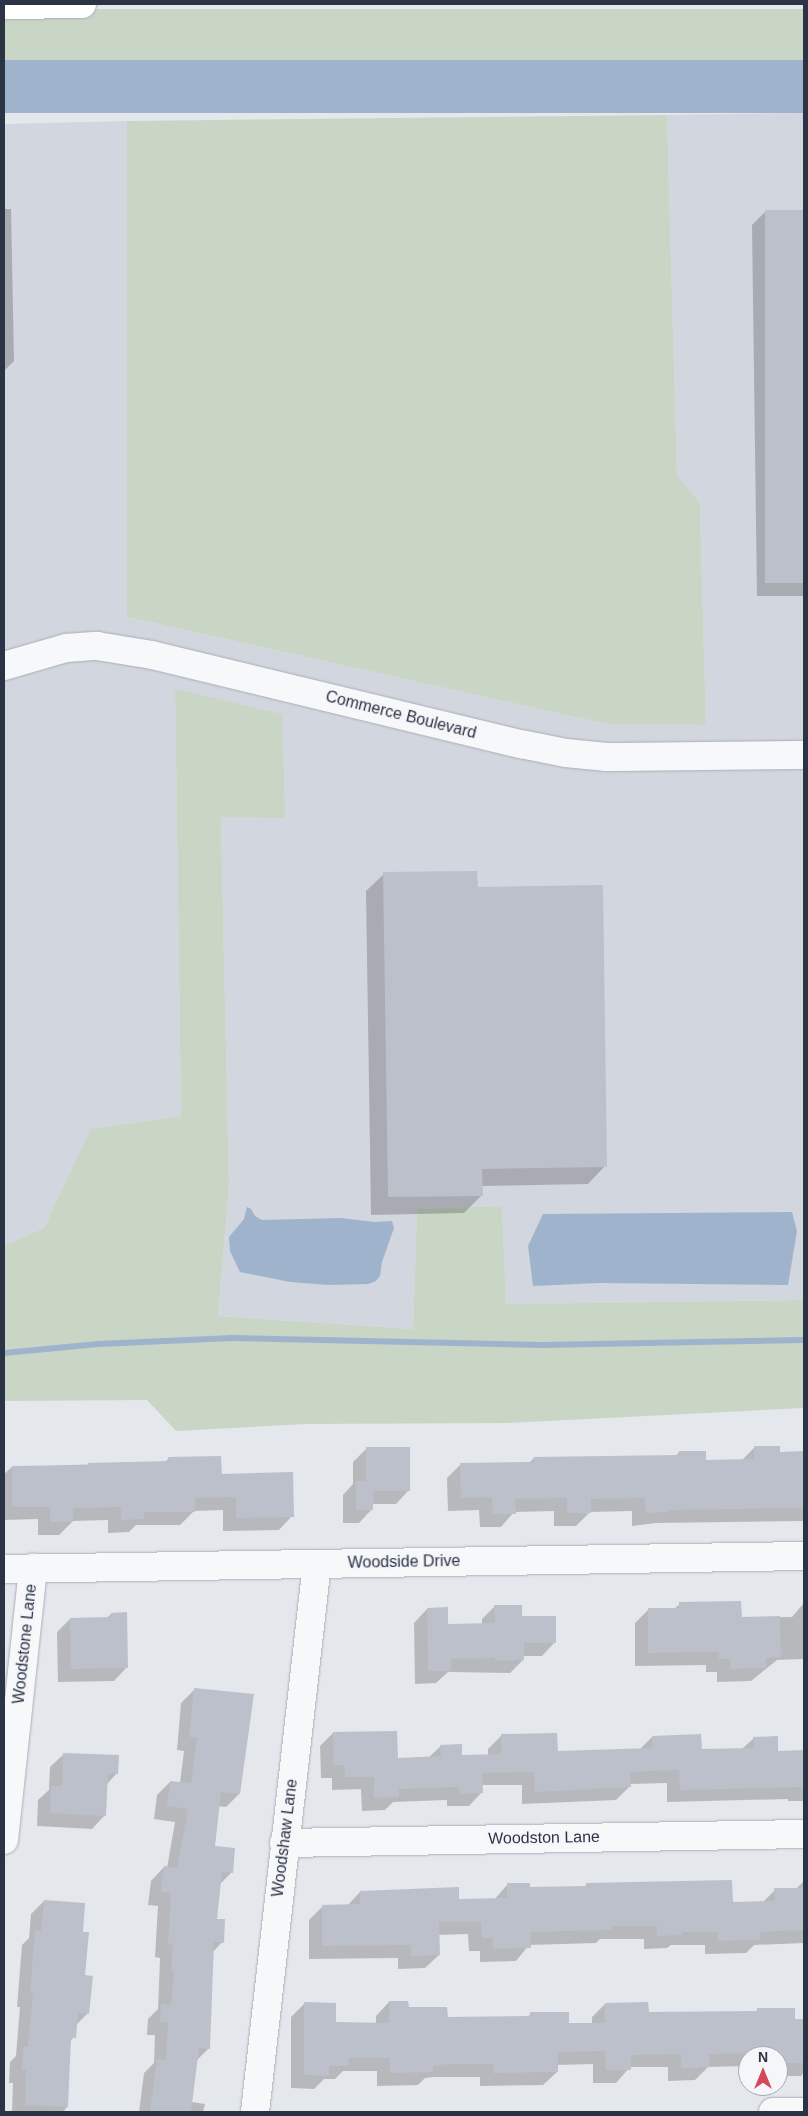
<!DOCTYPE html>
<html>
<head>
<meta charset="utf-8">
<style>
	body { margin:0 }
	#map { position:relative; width:808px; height:2116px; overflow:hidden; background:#e4e7ec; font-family:Helvetica,sans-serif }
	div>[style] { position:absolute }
	.built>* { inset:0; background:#d2d6de }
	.green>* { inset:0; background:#c9d6c5; transform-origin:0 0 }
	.water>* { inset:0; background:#9fb4cc; transform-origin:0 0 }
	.shadow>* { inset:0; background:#0003 }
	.stream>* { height:6px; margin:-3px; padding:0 3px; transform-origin:3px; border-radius:3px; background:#9fb4cc }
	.building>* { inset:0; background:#bbc0ca; transform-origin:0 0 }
	.roads { filter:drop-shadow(0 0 1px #a9aeb7) drop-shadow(0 0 1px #a9aeb7) }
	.minor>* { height:28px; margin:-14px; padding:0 14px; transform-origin:14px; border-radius:14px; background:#f7f8fa }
	.major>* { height:28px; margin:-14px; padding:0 14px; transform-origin:14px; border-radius:14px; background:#fff }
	span { translate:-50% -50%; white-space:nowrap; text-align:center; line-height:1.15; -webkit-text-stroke:5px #f4f6f9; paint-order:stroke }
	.street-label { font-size:16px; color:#2b3445 }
	.frame { position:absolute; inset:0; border:5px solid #2b3445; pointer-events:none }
	.north { position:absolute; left:738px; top:2046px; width:50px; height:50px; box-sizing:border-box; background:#f4f6f9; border:1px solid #a4a8b1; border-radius:50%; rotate:0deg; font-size:14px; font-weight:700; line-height:20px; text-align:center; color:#2b3445 }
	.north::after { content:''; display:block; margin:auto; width:18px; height:22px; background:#d1495b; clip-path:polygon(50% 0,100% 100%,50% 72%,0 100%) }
</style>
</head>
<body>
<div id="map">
	<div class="built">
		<div style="clip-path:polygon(804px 113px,804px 1300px,506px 1304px,502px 1206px,417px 1209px,413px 1329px,218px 1316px,229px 1185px,221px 816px,175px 690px,181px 1116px,92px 1129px,44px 1228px,4px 1246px,4px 124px,127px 121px,127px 617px,607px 724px,706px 725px,700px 503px,677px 475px,667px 115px)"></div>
	</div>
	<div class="green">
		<div style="left:804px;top:9px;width:51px;height:800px;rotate:90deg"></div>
		<div style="clip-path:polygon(667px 115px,677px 475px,700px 503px,706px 725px,607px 724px,127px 617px,127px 121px)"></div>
		<div style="clip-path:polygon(175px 689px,282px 714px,285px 818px,221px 817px,229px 1185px,218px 1316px,413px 1329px,417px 1209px,502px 1206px,506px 1304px,804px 1300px,804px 1408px,507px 1423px,306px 1424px,176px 1431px,147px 1400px,4px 1401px,4px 1246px,44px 1228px,91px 1129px,181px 1116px)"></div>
	</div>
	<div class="water">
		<div style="left:804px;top:60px;width:53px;height:800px;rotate:90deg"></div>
		<div style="clip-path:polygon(247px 1207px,251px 1209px,255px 1216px,262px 1220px,340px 1218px,375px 1222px,392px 1221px,394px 1228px,382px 1262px,380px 1276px,376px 1281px,368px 1284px,328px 1285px,290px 1282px,240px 1272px,230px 1251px,229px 1237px,244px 1219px)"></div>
		<div style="clip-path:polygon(792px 1212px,797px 1231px,788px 1285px,598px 1283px,533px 1286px,528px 1246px,543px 1214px)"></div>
	</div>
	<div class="shadow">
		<div style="clip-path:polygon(4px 209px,11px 209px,14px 361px,4px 371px)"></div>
		<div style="clip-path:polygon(804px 211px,804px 596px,757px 596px,752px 225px,765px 212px)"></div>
		<div style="clip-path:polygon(384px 874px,476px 889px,605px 1166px,588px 1184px,481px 1186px,481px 1196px,464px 1213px,371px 1215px,366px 891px)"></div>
		<div style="clip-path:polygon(367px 1448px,409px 1490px,396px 1504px,372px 1504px,372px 1509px,359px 1523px,343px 1523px,343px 1495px,353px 1484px,353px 1462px)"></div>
		<div style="clip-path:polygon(754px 1448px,779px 1453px,804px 1452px,803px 1521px,656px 1523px,632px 1526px,632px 1511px,590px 1512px,576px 1526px,554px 1526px,554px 1511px,514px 1512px,501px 1527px,480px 1527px,479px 1510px,448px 1511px,447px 1478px,461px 1464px,529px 1463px,534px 1458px,676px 1456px,679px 1452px,704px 1462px,741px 1461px)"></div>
		<div style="clip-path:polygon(169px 1458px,220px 1475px,292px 1516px,279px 1530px,223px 1531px,223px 1510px,194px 1511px,180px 1525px,136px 1525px,129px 1532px,108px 1533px,108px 1520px,73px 1521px,59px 1535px,38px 1535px,38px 1519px,4px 1520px,4px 1474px,12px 1467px,165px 1462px)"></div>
		<div style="clip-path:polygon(804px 1603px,804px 1659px,777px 1660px,751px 1681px,717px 1682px,717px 1672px,706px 1672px,706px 1665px,635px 1666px,635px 1623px,648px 1610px,674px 1609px,680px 1604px,741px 1618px,792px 1617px)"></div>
		<div style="clip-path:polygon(495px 1606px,521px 1617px,555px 1642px,542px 1656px,523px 1656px,523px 1660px,510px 1673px,448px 1672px,436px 1683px,415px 1684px,414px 1623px,427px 1609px,447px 1625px,482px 1624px,482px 1619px)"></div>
		<div style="clip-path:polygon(111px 1614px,127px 1667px,114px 1681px,58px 1682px,57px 1632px,70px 1619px,107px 1618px)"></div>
		<div style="clip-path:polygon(195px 1689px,239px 1794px,226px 1807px,218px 1806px,213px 1847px,231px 1873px,219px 1885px,215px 1920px,222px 1942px,213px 1952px,209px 2048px,196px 2061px,191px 2102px,205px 2104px,203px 2112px,139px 2112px,144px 2073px,154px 2063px,155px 2035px,147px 2035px,148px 2019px,158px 2009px,160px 1958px,155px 1957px,158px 1906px,148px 1905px,151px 1881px,164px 1867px,167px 1868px,175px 1822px,154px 1819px,157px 1795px,170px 1782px,180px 1783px,184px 1751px,177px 1750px,181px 1703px)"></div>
		<div style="clip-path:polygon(333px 1733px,397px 1759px,429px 1757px,441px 1746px,461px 1756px,488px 1756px,488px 1749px,501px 1736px,556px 1752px,639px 1750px,652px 1737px,700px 1750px,742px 1749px,754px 1738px,777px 1752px,804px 1752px,804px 1801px,788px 1801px,788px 1799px,667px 1802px,667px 1783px,629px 1784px,629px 1787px,616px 1800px,522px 1804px,522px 1785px,482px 1785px,482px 1792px,469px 1806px,447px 1806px,447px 1800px,393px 1802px,385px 1810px,362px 1811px,361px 1789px,332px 1790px,332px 1778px,321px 1778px,320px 1746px)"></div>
		<div style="clip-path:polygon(64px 1754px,117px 1773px,107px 1784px,105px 1815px,92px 1829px,37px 1826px,38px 1800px,49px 1790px,50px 1767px)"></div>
		<div style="clip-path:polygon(804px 1881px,804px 1943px,754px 1945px,746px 1953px,705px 1954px,705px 1945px,671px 1945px,667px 1948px,644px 1949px,644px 1939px,600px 1939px,596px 1943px,529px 1945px,516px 1961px,480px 1962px,480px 1951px,469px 1951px,468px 1934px,438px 1935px,439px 1955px,425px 1968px,398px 1969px,398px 1958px,309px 1959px,309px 1920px,322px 1907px,347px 1906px,360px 1892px,458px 1900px,494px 1900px,507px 1885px,528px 1889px,584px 1887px,587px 1884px,731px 1903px,763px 1902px,775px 1890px,796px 1889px)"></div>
		<div style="clip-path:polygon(44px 1901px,82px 1933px,88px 2013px,75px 2026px,74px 2037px,70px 2041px,67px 2107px,63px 2112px,12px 2112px,13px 2083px,9px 2083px,10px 2062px,16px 2056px,20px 2007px,17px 2007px,22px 1945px,29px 1938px,31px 1914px)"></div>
		<div style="clip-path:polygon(389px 2002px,446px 2018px,527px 2017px,531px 2014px,568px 2025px,592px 2024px,592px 2017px,605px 2004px,647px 2014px,755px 2012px,757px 2010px,794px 2020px,804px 2020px,804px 2072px,801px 2076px,778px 2076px,778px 2056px,748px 2056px,748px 2081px,746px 2066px,708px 2067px,695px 2080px,668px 2081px,668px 2067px,630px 2067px,616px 2083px,593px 2083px,593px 2064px,557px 2065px,557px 2072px,543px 2085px,480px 2086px,480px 2077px,434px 2077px,425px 2078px,418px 2085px,377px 2086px,377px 2071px,343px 2071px,335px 2079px,324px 2079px,314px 2089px,291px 2088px,291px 2017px,305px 2003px,335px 2023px,376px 2024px,376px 2016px)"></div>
	</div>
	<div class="stream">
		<div style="left:4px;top:1353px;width:95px;rotate:-5.4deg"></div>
		<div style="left:99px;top:1344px;width:133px;rotate:-2.6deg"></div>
		<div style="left:232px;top:1338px;width:310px;rotate:1.3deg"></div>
		<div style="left:542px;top:1345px;width:262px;rotate:-1.1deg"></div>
	</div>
	<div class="building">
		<div style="left:765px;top:210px;width:39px;height:373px"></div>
		<div style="clip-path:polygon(477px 871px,478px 887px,603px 885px,607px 1167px,482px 1169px,483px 1196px,388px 1197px,383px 872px)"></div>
		<div style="clip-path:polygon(754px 1446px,780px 1446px,780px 1452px,804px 1451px,804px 1508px,669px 1510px,669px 1512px,645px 1513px,645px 1498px,591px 1499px,591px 1513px,567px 1513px,567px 1498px,515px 1499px,516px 1514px,493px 1514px,492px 1497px,461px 1498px,460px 1463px,534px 1462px,534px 1457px,679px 1455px,679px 1451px,706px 1451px,706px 1460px,754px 1459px)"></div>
		<div style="clip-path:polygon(366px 1447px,410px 1447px,410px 1491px,373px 1491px,373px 1510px,356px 1510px,356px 1481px,366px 1481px)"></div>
		<div style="clip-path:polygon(221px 1456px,222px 1474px,293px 1472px,294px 1517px,236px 1518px,236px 1497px,195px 1498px,195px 1512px,144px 1512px,144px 1519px,121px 1520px,121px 1507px,73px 1508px,73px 1522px,50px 1522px,50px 1507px,12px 1507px,12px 1466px,88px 1465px,88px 1463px,169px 1461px,168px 1457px)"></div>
		<div style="clip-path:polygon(741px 1601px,742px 1617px,780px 1616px,781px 1657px,766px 1658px,766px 1668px,730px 1669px,730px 1659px,719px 1659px,719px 1652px,648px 1653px,648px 1608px,679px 1608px,679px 1602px)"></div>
		<div style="clip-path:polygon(494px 1605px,522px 1605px,522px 1616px,556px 1616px,556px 1643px,524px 1643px,524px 1660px,495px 1661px,495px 1658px,451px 1659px,451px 1671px,428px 1671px,427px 1608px,448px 1607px,448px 1624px,495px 1623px)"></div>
		<div style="clip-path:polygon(127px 1612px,128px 1668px,71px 1669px,70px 1618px,111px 1617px,111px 1613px)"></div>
		<div style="clip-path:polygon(194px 1688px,254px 1694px,240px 1794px,221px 1792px,215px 1846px,235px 1848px,233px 1873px,222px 1872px,217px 1919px,225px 1919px,224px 1943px,214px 1942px,210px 2049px,199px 2048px,191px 2112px,150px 2112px,157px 2059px,166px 2060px,168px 2022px,160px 2022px,161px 2004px,171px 2005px,174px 1971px,171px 1970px,173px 1945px,168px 1944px,171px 1893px,161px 1892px,164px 1866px,177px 1868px,188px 1809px,167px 1806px,170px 1781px,191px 1783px,197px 1737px,189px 1737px)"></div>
		<div style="clip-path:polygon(397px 1731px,398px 1758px,441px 1756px,440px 1745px,462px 1744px,462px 1755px,501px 1754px,501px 1734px,557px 1733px,558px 1751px,652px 1748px,652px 1736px,701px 1734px,702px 1749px,754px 1748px,753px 1737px,778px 1736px,778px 1751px,804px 1750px,804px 1787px,680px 1790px,679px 1770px,630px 1772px,631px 1787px,535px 1792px,534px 1772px,482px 1773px,483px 1793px,459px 1794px,459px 1787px,399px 1789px,399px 1797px,374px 1798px,374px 1777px,345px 1777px,344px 1765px,333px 1765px,333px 1732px)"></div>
		<div style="clip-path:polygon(63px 1753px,119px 1755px,118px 1774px,108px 1773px,106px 1816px,50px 1813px,51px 1786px,62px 1786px)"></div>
		<div style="clip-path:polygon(732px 1880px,733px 1902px,775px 1901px,774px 1888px,804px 1888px,804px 1930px,760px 1932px,760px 1940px,718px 1941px,718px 1932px,682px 1932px,682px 1935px,657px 1936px,657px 1926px,611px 1926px,611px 1930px,531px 1932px,531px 1948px,493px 1949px,493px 1938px,482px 1938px,481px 1922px,439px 1922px,440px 1955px,411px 1956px,411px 1945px,322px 1946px,322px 1905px,360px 1904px,360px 1891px,459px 1887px,459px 1899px,507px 1898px,507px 1883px,530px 1883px,530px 1887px,587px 1886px,586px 1883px)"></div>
		<div style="clip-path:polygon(44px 1900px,85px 1903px,83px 1932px,89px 1932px,85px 1975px,93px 1976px,89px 2014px,78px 2013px,76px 2038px,71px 2037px,68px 2107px,25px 2105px,26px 2070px,22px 2070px,23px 2047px,28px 2047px,33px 1994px,30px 1993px,35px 1930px,41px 1931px)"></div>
		<div style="clip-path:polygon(389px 2001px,408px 2001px,409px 2007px,447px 2007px,448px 2017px,530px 2016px,530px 2012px,569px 2012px,569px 2023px,605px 2023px,605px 2003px,648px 2002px,649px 2012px,757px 2011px,757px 2008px,795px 2008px,795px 2019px,804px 2019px,804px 2063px,778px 2063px,778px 2056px,759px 2056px,759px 2053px,709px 2054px,709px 2067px,681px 2068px,681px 2054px,631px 2055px,631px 2070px,606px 2070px,605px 2051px,558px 2052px,558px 2072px,493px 2073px,493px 2064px,448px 2064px,433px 2066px,433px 2072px,390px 2073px,390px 2058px,349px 2058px,349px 2066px,329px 2066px,329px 2076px,304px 2075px,304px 2002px,336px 2003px,336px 2022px,389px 2023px)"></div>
	</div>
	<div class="roads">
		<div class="minor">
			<div style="left:4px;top:666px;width:65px;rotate:-16.2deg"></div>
			<div style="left:66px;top:648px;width:31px;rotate:-4deg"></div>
			<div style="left:97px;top:646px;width:56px;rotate:9.3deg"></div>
			<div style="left:152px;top:655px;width:380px;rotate:13.6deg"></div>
			<div style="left:521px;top:744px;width:46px;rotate:11.3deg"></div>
			<div style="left:566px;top:753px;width:41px;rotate:5.6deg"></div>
			<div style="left:607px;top:757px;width:197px;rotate:-0.6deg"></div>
			<div style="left:4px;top:1569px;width:800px;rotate:-0.93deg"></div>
			<div style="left:4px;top:1840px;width:274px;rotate:-83.9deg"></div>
			<div style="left:284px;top:1843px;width:520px;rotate:-0.99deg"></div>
			<div style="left:255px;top:2112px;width:551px;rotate:-83.55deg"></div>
			<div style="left:773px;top:2112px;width:31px"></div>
		</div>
		<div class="major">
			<div style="left:4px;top:5px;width:78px;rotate:-0.7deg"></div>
		</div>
	</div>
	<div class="street-label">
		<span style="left:401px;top:715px;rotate:14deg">Commerce Boulevard</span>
		<span style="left:404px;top:1562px;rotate:-1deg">Woodside Drive</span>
		<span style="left:25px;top:1644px;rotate:-84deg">Woodstone Lane</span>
		<span style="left:285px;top:1838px;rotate:-83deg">Woodshaw Lane</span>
		<span style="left:544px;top:1838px;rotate:-1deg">Woodston Lane</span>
	</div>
	<div class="frame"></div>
	<div class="north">N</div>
</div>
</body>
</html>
